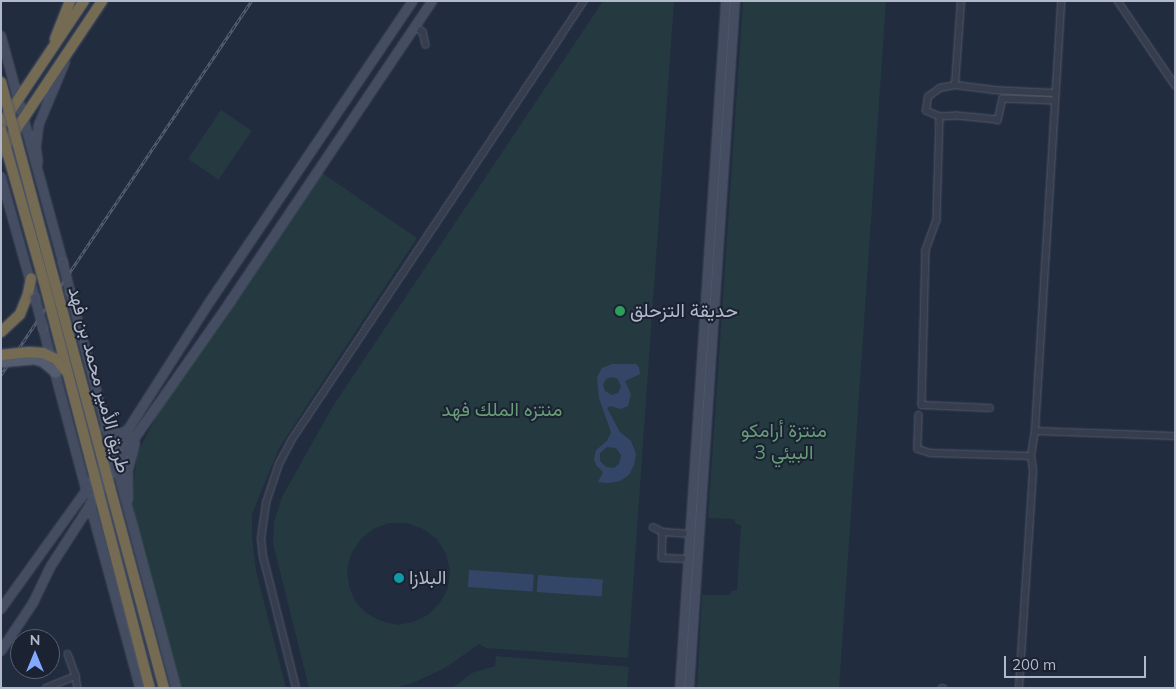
<!DOCTYPE html>
<html>
<head>
<meta charset="utf-8">
<style>
	body { margin:0 }
	#map { position:relative; width:1176px; height:689px; overflow:hidden; background:#222c3f; font-family:Mulish,Vazirmatn,sans-serif }
	div>[style] { position:absolute }
	.green>* { inset:0; background:#243a40; transform-origin:0 0 }
	.water>* { inset:0; background:#344667; transform-origin:0 0 }
	.roads { filter:drop-shadow(0 0 1px #515969) drop-shadow(0 0 1px #515969) }
	.street>* { height:5.5px; margin:-2.75px; padding:0 2.75px; transform-origin:2.75px; border-radius:2.75px; background:#363e4e }
	.secondary>* { height:8px; margin:-4px; padding:0 4px; transform-origin:4px; border-radius:4px; background:#444d62 }
	.highway>* { height:10px; margin:-5px; padding:0 5px; transform-origin:5px; border-radius:5px; background:#756a52 }
	.rail>* { height:3px; margin-top:-1.5px; transform-origin:0; background:repeating-linear-gradient(90deg,#1b2333 0 4px,#586276 0 8px); box-sizing:border-box; border-block:1px solid #586276 }
	.bridges { filter:drop-shadow(0 0 1px #515969) drop-shadow(0 0 1px #515969) }
	.secondary-bridge>* { height:8px; margin:-4px; padding:0 4px; transform-origin:4px; border-radius:4px; background:#444d62 }
	.primary-bridge>* { height:9px; margin:-4.5px; padding:0 4.5px; transform-origin:4.5px; border-radius:4.5px; background:#545d6f }
	.highway-bridge>* { height:10px; margin:-5px; padding:0 5px; transform-origin:5px; border-radius:5px; background:#756a52 }
	.dots>* { width:14px; height:14px; translate:-50% -50%; box-sizing:border-box; border:2px solid #1b2333; border-radius:50% }
	span { translate:-50% -50%; white-space:nowrap; text-align:center; line-height:1.15; -webkit-text-stroke:4px #1b2333; paint-order:stroke }
	.poi-label { font-size:19px; color:#b2b9ca }
	.left { translate:0 -50%; text-align:left }
	.street-label { font-size:19px; color:#b2b9ca }
	.park-label { font-size:19px; color:#679c77 }
	.frame { position:absolute; inset:0; border:2px solid #b2b9ca; pointer-events:none }
	.north { position:absolute; left:10px; top:629px; width:50px; height:50px; box-sizing:border-box; background:#1b2333; border:1px solid #575f6f; border-radius:50%; rotate:0deg; font-size:14px; font-weight:700; line-height:20px; text-align:center; color:#b2b9ca }
	.north::after { content:''; display:block; margin:auto; width:18px; height:22px; background:#82a9ff; clip-path:polygon(50% 0,100% 100%,50% 72%,0 100%) }
	.scale { position:absolute; left:1004px; top:656px; width:142px; height:22px; box-sizing:border-box; border:2px solid #b2b9ca; border-top:0; padding-left:6px; font-size:15px; line-height:18px; white-space:nowrap; color:#b2b9ca; -webkit-text-stroke:4px #1b2333; paint-order:stroke }
</style>
</head>
<body>
<div id="map">
	<div class="green">
		<div style="clip-path:polygon(evenodd,603px 1px,674px 1px,628px 658px,486px 648px,479px 644px,445px 668px,413px 683px,395px 688px,309px 688px,273px 543px,274px 522px,282px 497px,333px 406px,603px 1px,389px 523px,407px 523px,423px 529px,437px 539px,446px 554px,450px 570px,448px 588px,440px 603px,428px 615px,413px 622px,397px 625px,381px 621px,366px 613px,355px 601px,349px 586px,347px 570px,351px 554px,360px 540px,373px 529px,389px 523px)"></div>
		<div style="clip-path:polygon(743px 1px,886px 1px,839px 688px,697px 688px,702px 595px,730px 595px,731px 591px,737px 590px,741px 525px,736px 524px,734px 519px,708px 518px)"></div>
		<div style="left:221px;top:110px;width:37px;height:59px;rotate:34deg"></div>
		<div style="clip-path:polygon(322px 173px,417px 238px,279px 448px,252px 514px,252px 537px,256px 571px,286px 688px,179px 688px,139px 537px,132px 500px,137px 454px,158px 413px)"></div>
		<div style="clip-path:polygon(496px 656px,629px 667px,627px 688px,452px 688px,472px 673px,495px 666px)"></div>
	</div>
	<div class="water">
		<div style="clip-path:polygon(evenodd,612px 364px,636px 364px,639px 367px,640px 374px,625px 381px,631px 394px,628px 406px,621px 409px,610px 406px,607px 408px,620px 432px,631px 441px,636px 454px,634px 465px,629px 475px,620px 481px,607px 483px,598px 482px,603px 472px,596px 465px,594px 459px,596px 450px,607px 441px,611px 432px,599px 398px,597px 377px,602px 368px,612px 364px,612px 377px,618px 379px,621px 387px,618px 393px,612px 395px,605px 391px,603px 385px,606px 379px,612px 377px,612px 364px,607px 447px,616px 448px,621px 455px,619px 464px,614px 468px,606px 467px,600px 461px,600px 453px,607px 447px)"></div>
		<div style="left:469px;top:570px;width:65px;height:17px;rotate:4deg"></div>
		<div style="left:538px;top:575px;width:65px;height:17px;rotate:4deg"></div>
	</div>
	<div class="roads">
		<div class="street">
			<div style="left:1118px;top:1px;width:102px;rotate:55.8deg"></div>
			<div style="left:415px;top:26px;width:10px;rotate:37deg"></div>
			<div style="left:423px;top:32px;width:13px;rotate:77deg"></div>
			<div style="left:955px;top:85px;width:84px;rotate:-85.9deg"></div>
			<div style="left:1054px;top:101px;width:51px;rotate:-177.8deg"></div>
			<div style="left:1003px;top:99px;width:22px;rotate:103deg"></div>
			<div style="left:998px;top:120px;width:41px;rotate:-174.4deg"></div>
			<div style="left:957px;top:116px;width:17px;rotate:177deg"></div>
			<div style="left:940px;top:117px;width:15px;rotate:-157deg"></div>
			<div style="left:926px;top:111px;width:14px;rotate:-82deg"></div>
			<div style="left:928px;top:97px;width:15px;rotate:-37deg"></div>
			<div style="left:940px;top:88px;width:15px;rotate:-11deg"></div>
			<div style="left:955px;top:85px;width:38px;rotate:7deg"></div>
			<div style="left:993px;top:90px;width:62px;rotate:2.8deg"></div>
			<div style="left:940px;top:117px;width:103px;rotate:91.7deg"></div>
			<div style="left:937px;top:220px;width:33px;rotate:110deg"></div>
			<div style="left:926px;top:251px;width:154px;rotate:91.5deg"></div>
			<div style="left:922px;top:405px;width:68px;rotate:2.5deg"></div>
			<div style="left:919px;top:415px;width:34px;rotate:92deg"></div>
			<div style="left:918px;top:449px;width:13px;rotate:18deg"></div>
			<div style="left:930px;top:453px;width:101px;rotate:1.7deg"></div>
			<div style="left:1035px;top:431px;width:140px;rotate:2deg"></div>
			<div style="left:653px;top:527px;width:11px;rotate:27deg"></div>
			<div style="left:663px;top:532px;width:27px;rotate:4deg"></div>
			<div style="left:663px;top:532px;width:26px;rotate:92deg"></div>
			<div style="left:662px;top:558px;width:27px;rotate:2deg"></div>
			<div style="left:68px;top:654px;width:23px;rotate:70deg"></div>
			<div style="left:46px;top:688px;width:32px;rotate:-22deg"></div>
			<div style="left:76px;top:676px;width:12px;rotate:81deg"></div>
			<div style="left:296px;top:688px;width:135px;rotate:-104.1deg"></div>
			<div style="left:263px;top:557px;width:18px;rotate:-96deg"></div>
			<div style="left:261px;top:539px;width:36px;rotate:-82deg"></div>
			<div style="left:266px;top:503px;width:41px;rotate:-71.6deg"></div>
			<div style="left:279px;top:464px;width:30px;rotate:-62deg"></div>
			<div style="left:293px;top:438px;width:525px;rotate:-56.34deg"></div>
			<div style="left:942px;top:688px;width:1px"></div>
			<div style="left:1019px;top:688px;width:218px;rotate:-86.3deg"></div>
			<div style="left:1033px;top:470px;width:14px;rotate:-98deg"></div>
			<div style="left:1031px;top:456px;width:25px;rotate:-81deg"></div>
			<div style="left:1035px;top:431px;width:431px;rotate:-86.5deg"></div>
		</div>
		<div class="secondary">
			<div style="left:1px;top:36px;width:235px;rotate:74.7deg"></div>
			<div style="left:38px;top:162px;width:15px;rotate:-98deg"></div>
			<div style="left:36px;top:147px;width:23px;rotate:-83deg"></div>
			<div style="left:39px;top:124px;width:67px;rotate:-67.2deg"></div>
			<div style="left:1px;top:177px;width:126px;rotate:74.3deg"></div>
			<div style="left:70px;top:292px;width:410px;rotate:75deg"></div>
			<div style="left:43px;top:328px;width:171px;rotate:75.1deg"></div>
			<div style="left:105px;top:428px;width:13px;rotate:29deg"></div>
			<div style="left:116px;top:434px;width:11px;rotate:-15deg"></div>
			<div style="left:128px;top:499px;width:29px;rotate:-90deg"></div>
			<div style="left:128px;top:470px;width:27px;rotate:-75deg"></div>
			<div style="left:90px;top:504px;width:191px;rotate:74.8deg"></div>
			<div style="left:1px;top:609px;width:192px;rotate:-54.3deg"></div>
			<div style="left:113px;top:453px;width:182px;rotate:-57.4deg"></div>
			<div style="left:211px;top:300px;width:361px;rotate:-56deg"></div>
			<div style="left:1px;top:651px;width:58px;rotate:-56.3deg"></div>
			<div style="left:33px;top:603px;width:41px;rotate:-64.1deg"></div>
			<div style="left:51px;top:566px;width:120px;rotate:-57.2deg"></div>
			<div style="left:116px;top:465px;width:199px;rotate:-55deg"></div>
			<div style="left:230px;top:302px;width:362px;rotate:-56.1deg"></div>
			<div style="left:680px;top:688px;width:689px;rotate:-86.17deg"></div>
			<div style="left:689px;top:688px;width:689px;rotate:-86.17deg"></div>
		</div>
		<div class="highway">
			<div style="left:55px;top:39px;width:41px;rotate:-68.5deg"></div>
			<div style="left:1px;top:125px;width:149px;rotate:-56.2deg"></div>
			<div style="left:1px;top:152px;width:182px;rotate:-56.2deg"></div>
			<div style="left:1px;top:332px;width:26px;rotate:-43deg"></div>
			<div style="left:20px;top:314px;width:22px;rotate:-68deg"></div>
			<div style="left:28px;top:294px;width:16px;rotate:-79deg"></div>
		</div>
	</div>
	<div class="rail">
		<div style="left:1px;top:375px;width:450px;rotate:-56.2deg"></div>
	</div>
	<div class="bridges">
		<div class="secondary-bridge">
			<div style="left:63px;top:263px;width:30px;rotate:76deg"></div>
			<div style="left:35px;top:298px;width:31px;rotate:75deg"></div>
		</div>
		<div class="primary-bridge">
			<div style="left:1px;top:362px;width:33px;rotate:-5deg"></div>
			<div style="left:34px;top:359px;width:9px;rotate:18deg"></div>
			<div style="left:43px;top:362px;width:16px;rotate:40deg"></div>
		</div>
		<div class="highway-bridge">
			<div style="left:1px;top:82px;width:628px;rotate:74.95deg"></div>
			<div style="left:1px;top:130px;width:158px;rotate:74.2deg"></div>
			<div style="left:44px;top:282px;width:420px;rotate:75.4deg"></div>
			<div style="left:1px;top:355px;width:28px;rotate:-6deg"></div>
			<div style="left:29px;top:352px;width:14px;rotate:4deg"></div>
			<div style="left:43px;top:353px;width:14px;rotate:25deg"></div>
			<div style="left:56px;top:359px;width:16px;rotate:50deg"></div>
		</div>
	</div>
	<div class="dots">
		<div style="left:620px;top:311px;background:#2e9e5b"></div>
		<div style="left:399px;top:578px;background:#0f9aa8"></div>
	</div>
	<div class="poi-label">
		<span class="left" style="left:630px;top:311px">حديقة التزحلق</span>
		<span class="left" style="left:409px;top:578px">البلازا</span>
	</div>
	<div class="street-label">
		<span style="left:99px;top:380px;rotate:75deg">طريق الأمير محمد بن فهد</span>
	</div>
	<div class="park-label">
		<span style="left:502px;top:410px">منتزه الملك فهد</span>
		<span style="left:784px;top:442px">منتزة أرامكو<br>البيئي 3</span>
	</div>
	<div class="frame"></div>
	<div class="north">N</div>
	<div class="scale">200 m</div>
</div>
</body>
</html>
